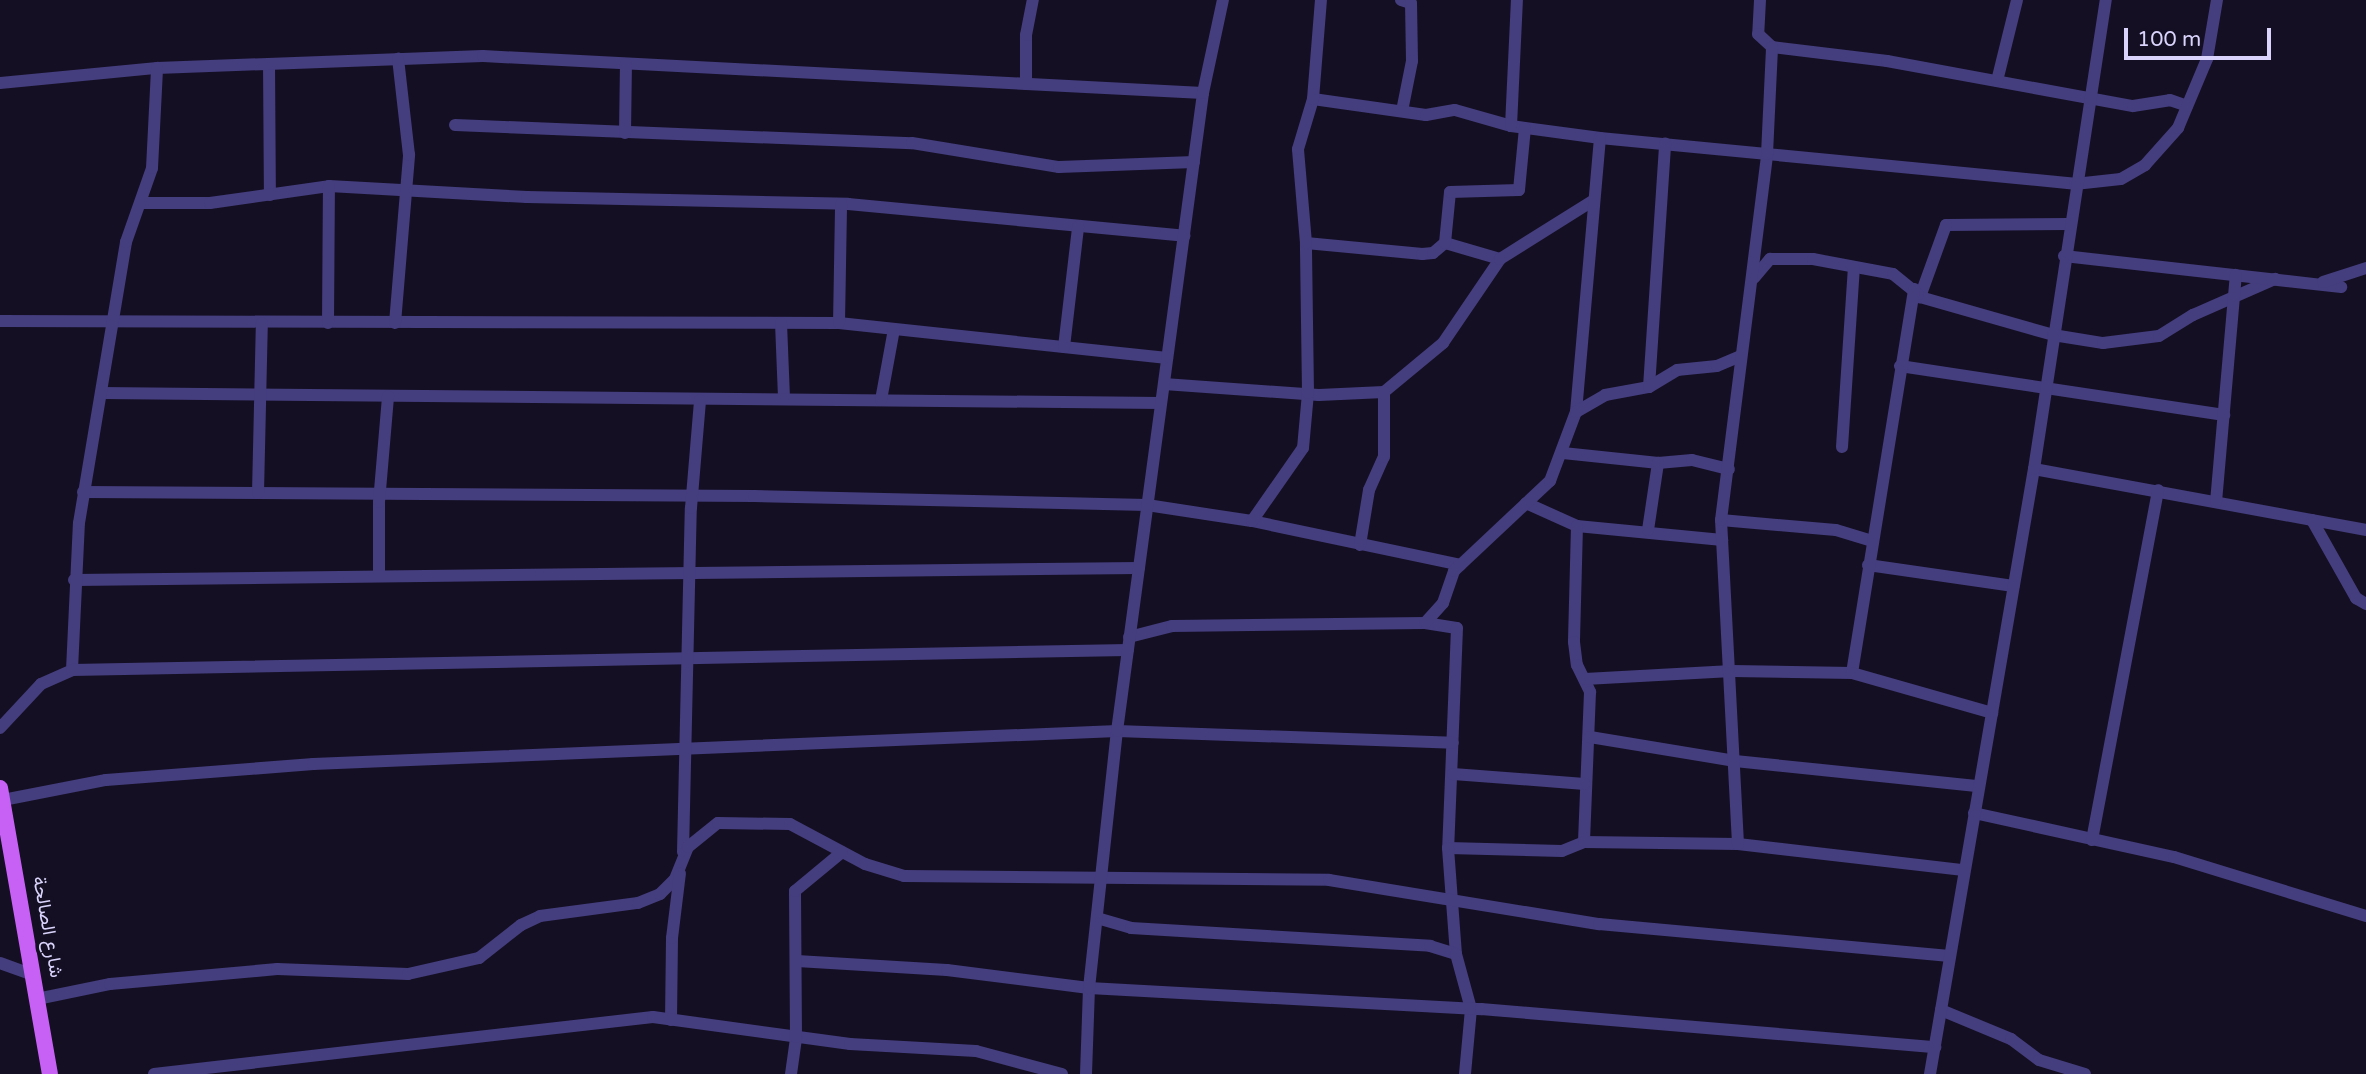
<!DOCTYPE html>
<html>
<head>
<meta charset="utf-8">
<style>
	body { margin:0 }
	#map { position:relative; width:2366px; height:1074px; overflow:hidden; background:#140f22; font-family:"Varela Round",Vazirmatn,sans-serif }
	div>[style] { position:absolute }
	.minor>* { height:12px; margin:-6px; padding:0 6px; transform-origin:6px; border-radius:6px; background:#443d7e }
	.major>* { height:16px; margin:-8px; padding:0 8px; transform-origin:8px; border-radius:8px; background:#c761f6 }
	span { translate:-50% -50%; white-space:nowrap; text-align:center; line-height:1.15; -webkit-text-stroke:7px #140f22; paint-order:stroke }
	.street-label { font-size:19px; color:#dad3fc }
	.scale { position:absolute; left:2124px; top:28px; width:147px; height:32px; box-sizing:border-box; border:4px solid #dad3fc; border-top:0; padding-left:9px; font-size:21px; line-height:24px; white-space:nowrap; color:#dad3fc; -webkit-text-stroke:5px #140f22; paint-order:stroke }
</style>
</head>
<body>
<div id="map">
	<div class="minor">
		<div style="left:1401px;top:0;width:10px;rotate:17deg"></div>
		<div style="left:1411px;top:3px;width:58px;rotate:89deg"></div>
		<div style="left:1412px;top:61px;width:51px;rotate:101.3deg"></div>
		<div style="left:1760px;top:0;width:34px;rotate:93deg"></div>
		<div style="left:1758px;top:34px;width:19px;rotate:43deg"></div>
		<div style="left:1772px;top:47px;width:116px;rotate:6.9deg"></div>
		<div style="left:1887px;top:61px;width:250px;rotate:10.4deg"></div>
		<div style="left:2133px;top:106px;width:37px;rotate:-9deg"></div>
		<div style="left:2170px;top:100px;width:18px;rotate:19deg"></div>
		<div style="left:269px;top:64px;width:131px;rotate:89.6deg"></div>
		<div style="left:1997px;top:81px;width:83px;rotate:-76.1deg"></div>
		<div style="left:0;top:83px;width:158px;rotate:-5.5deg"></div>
		<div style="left:157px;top:68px;width:326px;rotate:-2.1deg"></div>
		<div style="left:483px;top:56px;width:721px;rotate:2.94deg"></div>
		<div style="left:1026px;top:84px;width:49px;rotate:-90deg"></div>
		<div style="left:1026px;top:35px;width:36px;rotate:-79deg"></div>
		<div style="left:1313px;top:99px;width:114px;rotate:8.1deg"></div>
		<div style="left:1426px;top:115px;width:29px;rotate:-10deg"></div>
		<div style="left:1455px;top:110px;width:58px;rotate:15.9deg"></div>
		<div style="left:1511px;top:126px;width:90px;rotate:7.7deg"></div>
		<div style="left:1600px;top:138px;width:477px;rotate:5.5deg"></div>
		<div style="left:2075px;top:184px;width:46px;rotate:-6.2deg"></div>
		<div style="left:2121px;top:179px;width:28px;rotate:-30deg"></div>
		<div style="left:2145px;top:165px;width:50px;rotate:-48.3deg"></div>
		<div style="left:2178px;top:128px;width:75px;rotate:-67.2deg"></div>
		<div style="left:2207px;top:59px;width:60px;rotate:-80.4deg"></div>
		<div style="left:455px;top:125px;width:457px;rotate:2.3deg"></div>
		<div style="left:912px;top:143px;width:149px;rotate:9.3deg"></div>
		<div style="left:1059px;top:167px;width:135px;rotate:-2.1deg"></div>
		<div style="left:1511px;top:126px;width:126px;rotate:-87.3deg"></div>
		<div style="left:625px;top:133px;width:69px;rotate:-89.2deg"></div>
		<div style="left:142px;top:203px;width:68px"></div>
		<div style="left:210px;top:203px;width:120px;rotate:-8.1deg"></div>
		<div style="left:329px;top:186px;width:198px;rotate:3.2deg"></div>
		<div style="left:527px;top:197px;width:321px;rotate:1.2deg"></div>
		<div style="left:848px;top:204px;width:338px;rotate:5.4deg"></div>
		<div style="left:2069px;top:224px;width:123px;rotate:179.5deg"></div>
		<div style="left:1946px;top:225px;width:77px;rotate:109.9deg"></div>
		<div style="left:1920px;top:297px;width:138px;rotate:15.9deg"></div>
		<div style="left:2053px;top:335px;width:51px;rotate:9.1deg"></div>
		<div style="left:2103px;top:343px;width:56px;rotate:-7.1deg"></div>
		<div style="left:2159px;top:336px;width:40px;rotate:-32deg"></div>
		<div style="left:2193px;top:315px;width:90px;rotate:-23.7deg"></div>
		<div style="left:1306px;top:243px;width:117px;rotate:5.4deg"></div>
		<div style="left:1422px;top:254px;width:11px;rotate:-5deg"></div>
		<div style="left:1433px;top:253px;width:16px;rotate:-40deg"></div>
		<div style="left:2064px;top:256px;width:279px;rotate:6.4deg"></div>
		<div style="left:1500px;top:259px;width:57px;rotate:-163.8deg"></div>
		<div style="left:1445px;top:243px;width:51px;rotate:-84.4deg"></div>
		<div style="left:1450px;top:192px;width:69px;rotate:-1.7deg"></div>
		<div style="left:1519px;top:190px;width:62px;rotate:-84.5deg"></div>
		<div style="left:1754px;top:278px;width:25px;rotate:-50deg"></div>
		<div style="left:1770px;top:259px;width:43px"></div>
		<div style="left:1813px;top:259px;width:81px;rotate:10.6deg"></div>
		<div style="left:1893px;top:274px;width:32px;rotate:39deg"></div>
		<div style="left:2323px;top:282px;width:45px;rotate:-18deg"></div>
		<div style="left:0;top:321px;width:839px;rotate:0.14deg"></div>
		<div style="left:839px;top:323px;width:330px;rotate:6.1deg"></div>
		<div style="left:328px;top:323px;width:137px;rotate:-89.6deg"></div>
		<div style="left:395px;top:323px;width:169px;rotate:-85.2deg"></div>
		<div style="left:409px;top:155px;width:97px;rotate:-96.5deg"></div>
		<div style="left:781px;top:323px;width:76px;rotate:87.7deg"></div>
		<div style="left:839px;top:323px;width:119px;rotate:-89deg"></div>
		<div style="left:1064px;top:347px;width:121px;rotate:-83.3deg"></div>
		<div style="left:1900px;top:366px;width:328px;rotate:8.6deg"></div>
		<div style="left:1164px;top:384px;width:155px;rotate:4.1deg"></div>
		<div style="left:1319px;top:395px;width:65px;rotate:-2.6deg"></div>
		<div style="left:1384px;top:392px;width:77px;rotate:-39.7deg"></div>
		<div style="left:1443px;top:343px;width:102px;rotate:-55.8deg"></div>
		<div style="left:1500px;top:259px;width:111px;rotate:-32.1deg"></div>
		<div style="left:1649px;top:387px;width:244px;rotate:-86.2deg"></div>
		<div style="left:101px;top:393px;width:1060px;rotate:0.54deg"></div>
		<div style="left:881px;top:400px;width:72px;rotate:-79.6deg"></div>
		<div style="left:1576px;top:412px;width:275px;rotate:-85deg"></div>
		<div style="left:1842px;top:447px;width:179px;rotate:-86.2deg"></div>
		<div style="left:1563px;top:453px;width:96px;rotate:6deg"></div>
		<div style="left:1658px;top:463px;width:34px;rotate:-5deg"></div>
		<div style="left:1692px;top:460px;width:38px;rotate:14deg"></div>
		<div style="left:2034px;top:469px;width:338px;rotate:10.4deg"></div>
		<div style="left:83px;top:492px;width:671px;rotate:0.34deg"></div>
		<div style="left:754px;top:496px;width:393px;rotate:1.3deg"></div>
		<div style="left:1147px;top:505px;width:106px;rotate:8.7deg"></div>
		<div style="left:1252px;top:521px;width:213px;rotate:11.9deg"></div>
		<div style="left:258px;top:493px;width:170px;rotate:-88.7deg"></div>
		<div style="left:2216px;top:502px;width:228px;rotate:-85deg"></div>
		<div style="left:1526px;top:503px;width:56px;rotate:24.3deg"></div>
		<div style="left:1577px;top:526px;width:146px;rotate:5.5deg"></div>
		<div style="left:1721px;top:520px;width:115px;rotate:5deg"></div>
		<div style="left:1836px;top:530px;width:37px;rotate:17deg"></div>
		<div style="left:2312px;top:520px;width:90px;rotate:60.6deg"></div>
		<div style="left:2356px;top:598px;width:12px;rotate:31deg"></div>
		<div style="left:1252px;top:521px;width:89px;rotate:-55.1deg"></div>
		<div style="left:1303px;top:448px;width:55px;rotate:-84.8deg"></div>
		<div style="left:1308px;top:393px;width:150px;rotate:-90.8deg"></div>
		<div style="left:1306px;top:243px;width:94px;rotate:-94.9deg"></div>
		<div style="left:1298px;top:149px;width:52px;rotate:-73.3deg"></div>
		<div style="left:1313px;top:99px;width:99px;rotate:-85.4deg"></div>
		<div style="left:1577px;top:526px;width:116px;rotate:91.5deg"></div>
		<div style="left:1574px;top:642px;width:23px;rotate:83deg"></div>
		<div style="left:1577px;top:665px;width:30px;rotate:64deg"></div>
		<div style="left:1590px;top:692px;width:150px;rotate:92.3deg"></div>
		<div style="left:1648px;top:530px;width:68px;rotate:-81.5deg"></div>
		<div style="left:1360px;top:545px;width:56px;rotate:-80.7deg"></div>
		<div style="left:1369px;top:490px;width:36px;rotate:-66deg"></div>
		<div style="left:1384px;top:457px;width:65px;rotate:-90deg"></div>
		<div style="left:1868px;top:565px;width:147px;rotate:8.2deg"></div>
		<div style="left:379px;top:575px;width:73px;rotate:-90deg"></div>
		<div style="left:379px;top:502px;width:106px;rotate:-85.1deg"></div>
		<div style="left:74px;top:580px;width:1065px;rotate:-0.65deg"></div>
		<div style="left:1425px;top:623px;width:32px;rotate:9deg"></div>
		<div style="left:1457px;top:628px;width:220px;rotate:92.3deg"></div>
		<div style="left:1448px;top:848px;width:114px;rotate:1.5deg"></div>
		<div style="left:1562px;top:851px;width:24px;rotate:-22deg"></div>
		<div style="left:1584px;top:842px;width:154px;rotate:0.7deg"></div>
		<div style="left:1738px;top:844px;width:227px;rotate:6.6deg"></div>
		<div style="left:1129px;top:637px;width:44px;rotate:-14.3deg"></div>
		<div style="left:1172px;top:626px;width:253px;rotate:-0.7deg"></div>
		<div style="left:1425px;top:623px;width:27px;rotate:-48deg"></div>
		<div style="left:1443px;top:603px;width:34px;rotate:-71deg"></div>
		<div style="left:1454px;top:571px;width:132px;rotate:-43.2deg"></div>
		<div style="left:1550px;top:481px;width:74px;rotate:-69.4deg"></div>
		<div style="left:1576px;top:412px;width:34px;rotate:-30deg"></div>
		<div style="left:1605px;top:395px;width:45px;rotate:-10.3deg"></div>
		<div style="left:1649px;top:387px;width:33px;rotate:-31deg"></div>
		<div style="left:1677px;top:370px;width:40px;rotate:-5.7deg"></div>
		<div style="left:1717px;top:366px;width:25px;rotate:-23deg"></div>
		<div style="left:72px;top:670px;width:147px;rotate:-87.3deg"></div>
		<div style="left:79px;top:523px;width:285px;rotate:-80.5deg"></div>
		<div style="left:126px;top:242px;width:78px;rotate:-70.6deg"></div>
		<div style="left:152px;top:168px;width:100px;rotate:-87.1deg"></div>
		<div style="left:1852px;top:673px;width:389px;rotate:-80.8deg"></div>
		<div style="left:1585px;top:679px;width:147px;rotate:-3.1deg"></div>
		<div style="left:1732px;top:671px;width:120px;rotate:1deg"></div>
		<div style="left:1852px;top:673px;width:146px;rotate:15.9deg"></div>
		<div style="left:0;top:728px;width:60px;rotate:-47deg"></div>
		<div style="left:41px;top:684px;width:34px;rotate:-24deg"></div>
		<div style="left:72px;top:670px;width:1056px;rotate:-1.09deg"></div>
		<div style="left:1590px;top:737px;width:147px;rotate:9.4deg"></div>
		<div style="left:1735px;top:761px;width:245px;rotate:5.9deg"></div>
		<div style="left:1453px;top:774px;width:132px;rotate:4.3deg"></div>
		<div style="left:3px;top:800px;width:105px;rotate:-11deg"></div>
		<div style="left:106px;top:780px;width:208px;rotate:-4.4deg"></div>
		<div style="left:313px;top:764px;width:805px;rotate:-2.35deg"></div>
		<div style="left:1117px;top:731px;width:336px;rotate:2deg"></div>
		<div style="left:1974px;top:813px;width:205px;rotate:12.4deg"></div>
		<div style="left:2174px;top:857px;width:201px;rotate:17.1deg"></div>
		<div style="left:2092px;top:840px;width:356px;rotate:-79.3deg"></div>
		<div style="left:1738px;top:844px;width:324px;rotate:-93deg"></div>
		<div style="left:1721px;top:520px;width:369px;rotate:-82.8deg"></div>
		<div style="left:1767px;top:154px;width:107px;rotate:-87.3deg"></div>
		<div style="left:1448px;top:848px;width:106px;rotate:85.7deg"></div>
		<div style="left:683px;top:852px;width:344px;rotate:-88.7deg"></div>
		<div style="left:691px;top:508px;width:108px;rotate:-85.2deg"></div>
		<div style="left:1097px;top:918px;width:35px;rotate:16deg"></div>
		<div style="left:1131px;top:928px;width:300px;rotate:3.4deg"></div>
		<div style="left:1430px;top:946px;width:27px;rotate:17deg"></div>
		<div style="left:1456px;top:954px;width:57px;rotate:74.7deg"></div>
		<div style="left:1471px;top:1009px;width:65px;rotate:95.3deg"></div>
		<div style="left:797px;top:961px;width:150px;rotate:3.4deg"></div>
		<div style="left:947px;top:970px;width:143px;rotate:7.2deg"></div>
		<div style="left:1089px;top:988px;width:393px;rotate:3.1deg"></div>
		<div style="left:1481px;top:1009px;width:456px;rotate:4.8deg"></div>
		<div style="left:0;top:963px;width:35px;rotate:20deg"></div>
		<div style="left:37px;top:999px;width:75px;rotate:-11.6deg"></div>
		<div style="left:110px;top:984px;width:168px;rotate:-5.1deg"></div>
		<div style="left:277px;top:969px;width:131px;rotate:2.2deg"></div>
		<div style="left:408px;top:974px;width:73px;rotate:-12.7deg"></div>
		<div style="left:479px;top:958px;width:53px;rotate:-38.2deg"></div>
		<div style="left:521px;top:925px;width:21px;rotate:-25deg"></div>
		<div style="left:540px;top:916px;width:99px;rotate:-7.6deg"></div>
		<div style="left:638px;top:903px;width:24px;rotate:-22deg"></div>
		<div style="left:660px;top:894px;width:21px;rotate:-45deg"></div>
		<div style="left:675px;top:879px;width:35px;rotate:-68deg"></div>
		<div style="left:688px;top:847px;width:38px;rotate:-39deg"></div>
		<div style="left:718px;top:823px;width:72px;rotate:0.8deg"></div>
		<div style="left:790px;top:824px;width:85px;rotate:28.1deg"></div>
		<div style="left:865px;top:864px;width:41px;rotate:17.1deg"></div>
		<div style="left:904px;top:876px;width:425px;rotate:0.5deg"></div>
		<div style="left:1329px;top:880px;width:274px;rotate:9.3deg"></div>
		<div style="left:1599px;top:924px;width:352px;rotate:5.2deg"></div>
		<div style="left:1941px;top:1010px;width:76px;rotate:22.5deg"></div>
		<div style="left:2011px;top:1039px;width:35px;rotate:37deg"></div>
		<div style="left:2039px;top:1060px;width:48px;rotate:16.9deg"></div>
		<div style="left:671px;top:1020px;width:82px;rotate:-89.3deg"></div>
		<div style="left:672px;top:938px;width:65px;rotate:-83deg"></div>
		<div style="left:154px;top:1074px;width:502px;rotate:-6.52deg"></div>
		<div style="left:653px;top:1017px;width:199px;rotate:7.8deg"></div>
		<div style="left:850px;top:1044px;width:126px;rotate:3.2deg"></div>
		<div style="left:976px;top:1051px;width:89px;rotate:15deg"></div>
		<div style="left:791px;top:1074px;width:37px;rotate:-82deg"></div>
		<div style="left:796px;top:1037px;width:146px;rotate:-90.4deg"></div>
		<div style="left:795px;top:891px;width:61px;rotate:-39.7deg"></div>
		<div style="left:1086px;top:1074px;width:86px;rotate:-88deg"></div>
		<div style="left:1089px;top:988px;width:259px;rotate:-83.8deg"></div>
		<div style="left:1117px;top:731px;width:644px;rotate:-82.32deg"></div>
		<div style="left:1203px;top:93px;width:95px;rotate:-77.9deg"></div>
		<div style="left:1930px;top:1074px;width:614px;rotate:-80.25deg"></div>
		<div style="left:2034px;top:469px;width:474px;rotate:-81.3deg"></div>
	</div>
	<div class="major">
		<div style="left:0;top:788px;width:290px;rotate:80.1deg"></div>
	</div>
	<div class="street-label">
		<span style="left:47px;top:927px;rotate:80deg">شارع الصالحة</span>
	</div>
	<div class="scale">100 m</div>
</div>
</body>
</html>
